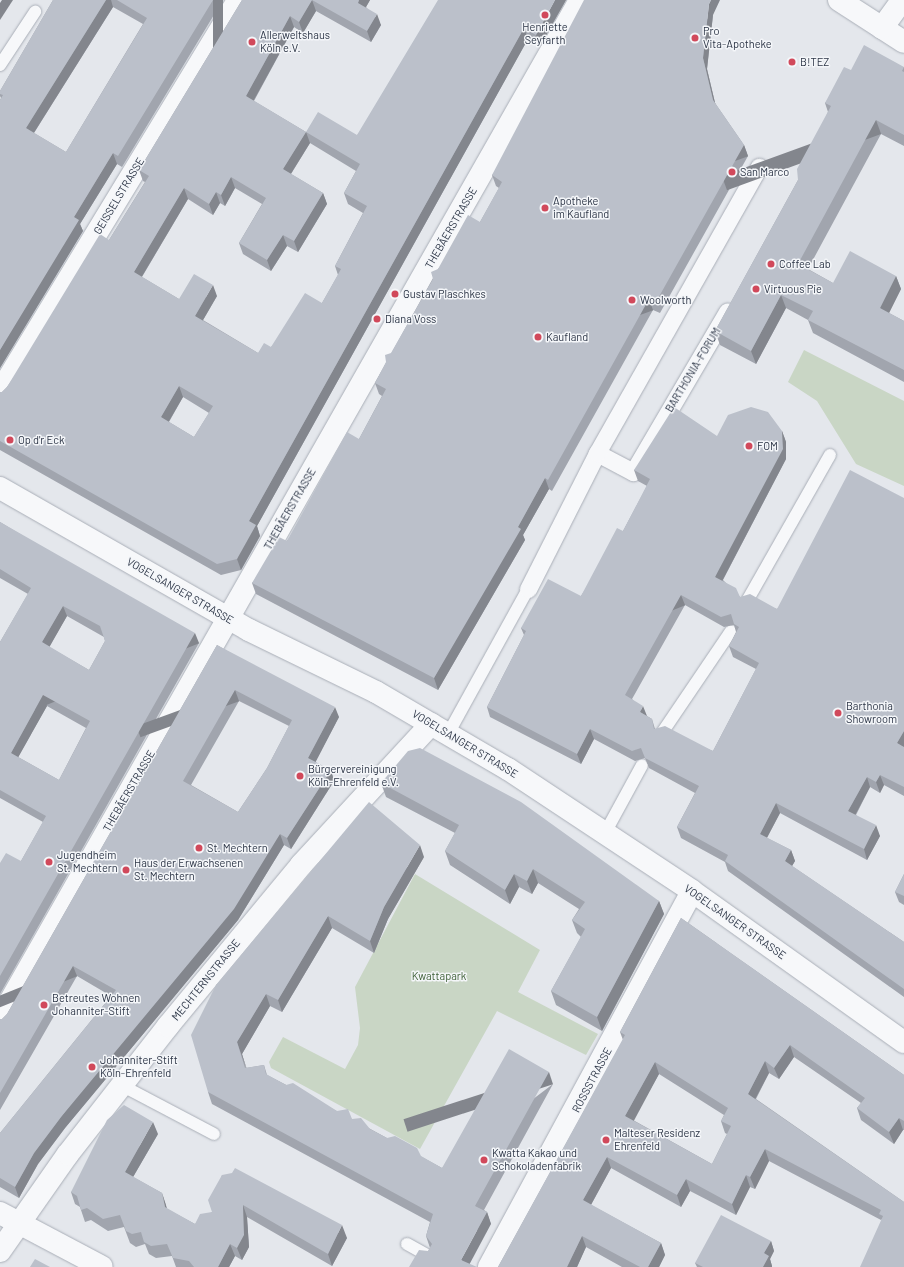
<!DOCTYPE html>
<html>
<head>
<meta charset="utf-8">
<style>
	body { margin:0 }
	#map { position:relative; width:904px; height:1267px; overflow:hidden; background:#e4e7ec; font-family:Barlow,sans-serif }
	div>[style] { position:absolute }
	.green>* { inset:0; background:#c9d6c5 }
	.roads { filter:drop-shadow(0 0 1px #a9aeb7) drop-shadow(0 0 1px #a9aeb7) }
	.service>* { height:12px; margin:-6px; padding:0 6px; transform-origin:6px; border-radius:6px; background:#f7f8fa }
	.pedestrian>* { height:17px; margin:-8.5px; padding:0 8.5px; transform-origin:8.5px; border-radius:8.5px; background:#f7f8fa }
	.minor>* { height:22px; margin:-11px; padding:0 11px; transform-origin:11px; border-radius:11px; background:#f7f8fa }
	.tertiary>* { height:22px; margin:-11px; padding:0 11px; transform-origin:11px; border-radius:11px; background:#f7f8fa }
	.wall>* { inset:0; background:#a1a5ae }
	.shaded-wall>* { inset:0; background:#83868d; transform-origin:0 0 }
	.building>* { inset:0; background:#bbc0ca }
	.dots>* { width:11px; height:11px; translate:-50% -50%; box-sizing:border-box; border:2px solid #f4f6f9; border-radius:50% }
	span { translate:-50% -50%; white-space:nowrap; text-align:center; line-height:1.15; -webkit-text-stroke:3px #f4f6f9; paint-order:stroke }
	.poi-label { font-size:11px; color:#2b3445 }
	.left { translate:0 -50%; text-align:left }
	.street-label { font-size:11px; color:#2b3445 }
	.park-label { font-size:11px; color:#3f6138 }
</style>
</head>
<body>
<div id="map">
	<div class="green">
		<div style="clip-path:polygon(804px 350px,904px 401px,904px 486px,856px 464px,817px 401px,788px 382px)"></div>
		<div style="clip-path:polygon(415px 874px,540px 950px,518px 992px,598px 1034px,586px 1055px,497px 1011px,420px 1149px,271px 1068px,269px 1062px,283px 1037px,345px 1069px,358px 1045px,360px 1028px,355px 987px)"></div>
	</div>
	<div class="roads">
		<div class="service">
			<div style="left:0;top:65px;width:64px;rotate:-56.6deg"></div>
			<div style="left:747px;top:601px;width:168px;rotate:-60.4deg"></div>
			<div style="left:662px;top:733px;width:123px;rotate:-55.9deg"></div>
			<div style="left:448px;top:734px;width:166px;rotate:-61.1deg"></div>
			<div style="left:605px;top:833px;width:77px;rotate:-61.4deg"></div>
			<div style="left:121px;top:1085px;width:105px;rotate:27.8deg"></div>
			<div style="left:407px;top:1244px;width:25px;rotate:29deg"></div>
		</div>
		<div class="pedestrian">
			<div style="left:597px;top:453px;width:41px;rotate:27.8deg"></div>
			<div style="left:633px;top:472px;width:186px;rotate:-59.6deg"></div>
			<div style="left:528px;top:589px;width:153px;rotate:-63.1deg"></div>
			<div style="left:597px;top:453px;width:329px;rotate:-60.5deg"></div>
		</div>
		<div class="minor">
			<div style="left:839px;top:0;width:77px;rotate:32.9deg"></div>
			<div style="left:882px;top:28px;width:34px;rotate:-54deg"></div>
			<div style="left:0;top:392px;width:459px;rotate:-58.7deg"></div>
			<div style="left:0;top:1019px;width:1173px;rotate:-60.35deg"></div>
			<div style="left:0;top:1213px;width:115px;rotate:27.9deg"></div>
			<div style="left:0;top:1251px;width:118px;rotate:-55deg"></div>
			<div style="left:68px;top:1154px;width:162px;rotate:-52deg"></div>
			<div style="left:168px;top:1026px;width:209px;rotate:-50.4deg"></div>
			<div style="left:301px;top:865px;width:192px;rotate:-47.3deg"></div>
			<div style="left:489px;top:1267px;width:427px;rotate:-61.6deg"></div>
		</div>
		<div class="tertiary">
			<div style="left:0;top:488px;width:287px;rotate:29.7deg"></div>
			<div style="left:249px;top:630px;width:141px;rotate:26deg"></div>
			<div style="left:376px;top:692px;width:153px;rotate:30.3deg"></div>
			<div style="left:508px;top:769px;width:221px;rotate:33.5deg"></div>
			<div style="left:692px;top:891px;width:260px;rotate:35.5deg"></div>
		</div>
	</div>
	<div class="wall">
		<div style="clip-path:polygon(evenodd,53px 0,223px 0,122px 167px,117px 164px,80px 224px,83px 231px,0 368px,0 100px,1px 98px,0 96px,0 91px,53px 0,113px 7px,143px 24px,66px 152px,34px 133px,113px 7px)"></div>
		<div style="clip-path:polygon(evenodd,242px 0,370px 0,366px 7px,381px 25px,371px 42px,316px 11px,303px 33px,294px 27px,254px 101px,306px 132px,357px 135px,566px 0,540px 46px,528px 39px,257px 526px,260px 536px,241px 570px,221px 575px,0 450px,0 392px,2px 392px,7px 387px,109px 240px,145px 182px,143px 181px,139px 170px,242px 0,310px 143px,356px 171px,344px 193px,348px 204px,363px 213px,335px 266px,338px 275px,322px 303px,271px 347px,258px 353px,203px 320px,217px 296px,179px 299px,142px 277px,188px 199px,213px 215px,220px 203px,225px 206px,235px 188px,262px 204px,239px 243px,243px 254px,271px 271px,287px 246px,298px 252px,327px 204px,323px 193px,291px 174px,310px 143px,242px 0,183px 397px,209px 413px,194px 437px,169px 422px,183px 397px)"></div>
		<div style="clip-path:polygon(713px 15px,707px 69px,715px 103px,744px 145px,748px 156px,660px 313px,653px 310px,552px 491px,549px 489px,523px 535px,525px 540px,438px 690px,256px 594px,252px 583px,287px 541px,359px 439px,382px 396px,379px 394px,375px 383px,438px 269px,480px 222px,499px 188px,496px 186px,492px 175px)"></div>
		<div style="clip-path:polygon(904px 67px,904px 146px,881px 134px,808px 269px,833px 283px,896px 276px,901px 289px,889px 313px,904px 321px,904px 382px,813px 333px,808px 320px,786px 308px,756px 364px,720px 345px,715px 331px,798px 180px,828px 112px,825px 103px,851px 70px)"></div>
		<div style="clip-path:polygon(evenodd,782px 431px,786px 442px,786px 459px,723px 580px,740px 597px,777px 609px,904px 498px,904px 796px,884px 785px,880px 793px,870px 787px,856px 815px,880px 836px,867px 860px,780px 813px,767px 838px,791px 850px,795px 861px,792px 866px,904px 942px,904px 997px,728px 871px,725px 862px,681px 838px,677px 827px,695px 793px,649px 768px,645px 758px,635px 761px,594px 739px,581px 764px,490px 717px,487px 707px,524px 635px,521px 628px,581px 596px,623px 531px,647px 486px,638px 481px,634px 470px,717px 436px,782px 431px,685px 605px,724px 627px,734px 625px,736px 632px,729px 646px,733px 657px,756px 669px,713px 751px,655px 729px,652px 719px,647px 716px,632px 699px,685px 605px)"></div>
		<div style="clip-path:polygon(evenodd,0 522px,199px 643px,0 994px,0 863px,21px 861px,43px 822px,0 798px,0 642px,28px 594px,0 578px,0 522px,67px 616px,104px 637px,105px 641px,89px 670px,49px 647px,67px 616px,0 522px,47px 706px,86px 728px,59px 780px,18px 757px,47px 706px)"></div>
		<div style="clip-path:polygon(evenodd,217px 645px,339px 717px,315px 762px,331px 770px,334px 781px,291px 849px,284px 845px,238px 920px,65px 1128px,38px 1164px,19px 1198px,0 1187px,0 1133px,111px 996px,77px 976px,0 1110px,0 1019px,2px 1019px,7px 1014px,217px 645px,239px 701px,289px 726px,267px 768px,238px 812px,191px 785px,239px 701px)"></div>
		<div style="clip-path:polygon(381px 783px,659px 901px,664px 914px,602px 1031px,556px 1005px,551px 991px,581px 937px,577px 933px,572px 920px,579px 909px,538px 883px,532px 894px,519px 887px,510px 904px,450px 865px,445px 851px,455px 833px,386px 797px)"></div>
		<div style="clip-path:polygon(424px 857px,388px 919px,374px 953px,332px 928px,282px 1012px,270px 1006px,242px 1054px,246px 1068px,264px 1065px,267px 1075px,352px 1119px,442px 1168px,553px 1084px,484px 1210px,487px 1212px,491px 1224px,428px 1251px,430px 1248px,426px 1236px,430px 1222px,212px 1104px,208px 1092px,216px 985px)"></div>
		<div style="clip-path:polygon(904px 874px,904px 905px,899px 902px,895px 892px)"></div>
		<div style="clip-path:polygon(evenodd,681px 918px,904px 1075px,904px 1130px,903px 1130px,894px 1144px,861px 1120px,857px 1108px,861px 1103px,794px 1057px,779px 1079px,769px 1073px,756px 1099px,904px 1202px,881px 1220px,769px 1161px,755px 1189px,750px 1187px,736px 1215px,690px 1191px,681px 1207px,611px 1168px,591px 1205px,661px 1243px,665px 1255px,659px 1267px,622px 1267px,586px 1247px,577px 1267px,498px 1267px,623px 1040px,620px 1032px,681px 918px,659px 1074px,724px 1115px,721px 1121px,725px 1133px,727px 1134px,712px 1164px,633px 1120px,659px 1074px)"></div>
		<div style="clip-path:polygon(158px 1134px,133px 1177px,162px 1193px,167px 1209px,195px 1224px,212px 1212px,222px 1175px,347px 1238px,332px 1266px,247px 1217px,249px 1247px,242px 1260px,235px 1256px,229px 1267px,176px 1267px,172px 1256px,156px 1258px,149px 1254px,145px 1244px,136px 1247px,130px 1243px,124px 1227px,108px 1231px,91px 1220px,85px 1222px,80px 1207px,75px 1204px,71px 1192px)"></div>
		<div style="clip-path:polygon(771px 1241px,774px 1251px,770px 1259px,772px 1266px,772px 1267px,697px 1267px,695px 1263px)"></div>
	</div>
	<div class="shaded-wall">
		<div style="clip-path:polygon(2px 0,13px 0,0 20px,0 3px)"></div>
		<div style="clip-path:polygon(106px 0,111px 0,113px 7px,30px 139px,26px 128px)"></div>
		<div style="left:213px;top:0;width:10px;height:183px"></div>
		<div style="clip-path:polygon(312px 0,316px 11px,303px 33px,299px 22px)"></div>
		<div style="clip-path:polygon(359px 0,370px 0,362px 14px,358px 3px)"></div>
		<div style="clip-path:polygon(555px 0,566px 0,540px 46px,536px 35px)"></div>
		<div style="clip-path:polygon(711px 0,720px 0,713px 15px,707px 69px,717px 111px,713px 100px,703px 58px,709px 4px)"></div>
		<div style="clip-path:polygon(377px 14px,381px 25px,371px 42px,367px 31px)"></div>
		<div style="clip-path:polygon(290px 16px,294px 27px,250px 107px,246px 96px)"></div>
		<div style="clip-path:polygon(524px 28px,528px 39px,257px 526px,260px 536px,241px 570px,237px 559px,249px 521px)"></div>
		<div style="left:876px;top:120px;width:15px;height:164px;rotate:70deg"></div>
		<div style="clip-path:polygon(306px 132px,310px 143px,287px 180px,283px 169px)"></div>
		<div style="left:744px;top:145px;width:12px;height:180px;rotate:70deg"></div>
		<div style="clip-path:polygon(113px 153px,117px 164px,80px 224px,83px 231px,0 368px,0 350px,74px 217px)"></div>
		<div style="clip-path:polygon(231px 177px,235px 188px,225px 206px,221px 195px)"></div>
		<div style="clip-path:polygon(184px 188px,188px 199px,138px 283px,134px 272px)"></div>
		<div style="clip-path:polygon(216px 192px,220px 203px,213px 215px,209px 204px)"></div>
		<div style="clip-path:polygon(323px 193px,327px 204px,298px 252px,294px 241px)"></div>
		<div style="clip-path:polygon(283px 235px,287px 246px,271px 271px,267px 260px)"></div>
		<div style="clip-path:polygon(896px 276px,901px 289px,885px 321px,880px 308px)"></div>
		<div style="clip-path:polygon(213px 285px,217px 296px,199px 327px,195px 316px)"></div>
		<div style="clip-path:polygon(781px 295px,786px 308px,756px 364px,751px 351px)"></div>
		<div style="left:649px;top:299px;width:12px;height:207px;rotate:70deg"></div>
		<div style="clip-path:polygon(179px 386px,183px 397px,165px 428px,161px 417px)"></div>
		<div style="clip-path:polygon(782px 431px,786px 442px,786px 459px,719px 587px,715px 577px)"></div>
		<div style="clip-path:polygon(545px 478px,549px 489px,523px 535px,525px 540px,438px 690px,434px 678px)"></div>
		<div style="left:681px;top:595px;width:11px;height:115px;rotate:68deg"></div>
		<div style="clip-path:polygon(63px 606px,67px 616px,46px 653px,42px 642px)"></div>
		<div style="left:195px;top:633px;width:11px;height:395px;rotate:68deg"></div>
		<div style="left:235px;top:690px;width:12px;height:105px;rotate:70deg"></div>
		<div style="clip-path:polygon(43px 695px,47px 706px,15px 763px,11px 753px)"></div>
		<div style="clip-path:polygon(643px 706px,647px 716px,640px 712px)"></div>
		<div style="clip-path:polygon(335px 707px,339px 717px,312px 769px,308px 758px)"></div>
		<div style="clip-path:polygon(590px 729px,594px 739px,581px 764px,577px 754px)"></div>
		<div style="clip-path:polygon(904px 731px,904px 748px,897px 743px)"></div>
		<div style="clip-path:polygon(331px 770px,334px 781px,291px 849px,287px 838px)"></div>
		<div style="clip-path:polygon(880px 775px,884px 785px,880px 793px,876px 782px)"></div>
		<div style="clip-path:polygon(867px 777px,870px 787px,852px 821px,848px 811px)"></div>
		<div style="clip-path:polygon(776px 803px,780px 813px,763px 845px,760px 834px)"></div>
		<div style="clip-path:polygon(876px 825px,880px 836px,867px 860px,864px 849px)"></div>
		<div style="clip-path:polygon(280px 834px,284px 845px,238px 920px,65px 1128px,38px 1164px,19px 1198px,15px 1187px,34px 1153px,61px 1117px)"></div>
		<div style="clip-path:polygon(420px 845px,424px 857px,388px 919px,374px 953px,370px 941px,384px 907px)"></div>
		<div style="clip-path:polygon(791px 850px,795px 861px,789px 871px,785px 861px)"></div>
		<div style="clip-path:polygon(533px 869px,538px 883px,532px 894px,527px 881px)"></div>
		<div style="clip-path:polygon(514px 874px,519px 887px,510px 904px,505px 890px)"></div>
		<div style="clip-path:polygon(659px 901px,664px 914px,602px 1031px,597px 1017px)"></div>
		<div style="clip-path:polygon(328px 916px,332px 928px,282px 1012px,278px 1000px)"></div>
		<div style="left:73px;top:966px;width:11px;height:146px;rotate:68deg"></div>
		<div style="clip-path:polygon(266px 994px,270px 1006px,242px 1054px,250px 1079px,237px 1042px)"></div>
		<div style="clip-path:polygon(790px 1045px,794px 1057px,779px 1079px,774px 1068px)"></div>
		<div style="clip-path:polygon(765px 1061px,769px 1073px,752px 1105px,748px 1094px)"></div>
		<div style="clip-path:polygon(655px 1062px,659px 1074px,630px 1128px,625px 1116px)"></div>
		<div style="left:549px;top:1072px;width:13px;height:153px;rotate:72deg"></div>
		<div style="clip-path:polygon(899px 1118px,903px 1130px,894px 1144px,889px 1132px)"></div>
		<div style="clip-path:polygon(153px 1122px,158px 1134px,129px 1184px,125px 1172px)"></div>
		<div style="clip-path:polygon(765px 1149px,769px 1161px,755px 1189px,750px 1177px)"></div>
		<div style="clip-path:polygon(607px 1157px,611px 1168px,587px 1212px,583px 1200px)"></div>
		<div style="clip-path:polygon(746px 1175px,750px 1187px,736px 1215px,732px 1204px)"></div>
		<div style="clip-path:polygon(686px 1179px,690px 1191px,681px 1207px,677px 1195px)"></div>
		<div style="clip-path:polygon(162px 1193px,166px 1205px,169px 1219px,165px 1207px)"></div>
		<div style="clip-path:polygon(243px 1205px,247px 1217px,249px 1247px,242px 1260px,237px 1248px)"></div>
		<div style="clip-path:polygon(487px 1212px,491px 1224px,468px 1267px,461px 1260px)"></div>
		<div style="clip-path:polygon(342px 1225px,347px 1238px,332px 1266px,328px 1254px)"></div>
		<div style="clip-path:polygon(582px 1236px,586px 1247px,577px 1267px,567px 1267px)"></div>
		<div style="clip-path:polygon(771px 1241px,774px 1251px,770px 1259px,772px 1266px,772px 1267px,763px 1267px,764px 1253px)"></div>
		<div style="clip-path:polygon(661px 1243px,665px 1255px,659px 1267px,648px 1267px)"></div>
		<div style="clip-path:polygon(230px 1244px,235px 1256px,229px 1267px,218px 1267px)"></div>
	</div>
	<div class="building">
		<div style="clip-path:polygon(53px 0,106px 0,26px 128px,66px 152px,147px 18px,117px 0,213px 0,118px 156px,113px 153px,74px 217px,79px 220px,0 350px,0 100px,3px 95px,0 94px,0 91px)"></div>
		<div style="clip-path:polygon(evenodd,242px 0,359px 0,358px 3px,377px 14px,367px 31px,312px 0,299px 22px,290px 16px,246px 96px,306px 132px,318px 112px,357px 135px,438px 0,555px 0,536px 35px,524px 28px,249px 521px,256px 525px,237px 559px,217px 564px,0 441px,0 392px,2px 392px,7px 387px,100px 234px,109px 240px,149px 176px,139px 170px,242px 0,306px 132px,360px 164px,344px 193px,367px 206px,335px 266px,341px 269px,322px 303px,305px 293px,271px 347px,264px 343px,258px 353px,195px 316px,213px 285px,194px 274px,179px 299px,134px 272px,184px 188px,209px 204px,216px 192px,221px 195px,231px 177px,266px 198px,239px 243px,267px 260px,283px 235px,294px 241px,323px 193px,283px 169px,306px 132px,242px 0,179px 386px,213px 406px,194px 437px,161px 417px,179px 386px)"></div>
		<div style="clip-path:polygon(584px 0,711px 0,709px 4px,703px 58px,713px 100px,744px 145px,656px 302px,649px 299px,548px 480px,545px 478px,518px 527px,521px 529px,434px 678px,252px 583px,279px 537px,287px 541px,347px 432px,359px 439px,386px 389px,375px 383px,386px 362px,385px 355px,391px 353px,433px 279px,431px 272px,438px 269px,468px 215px,480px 222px,502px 182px,492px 175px)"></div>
		<div style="clip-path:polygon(864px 45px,904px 67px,902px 71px,904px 72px,904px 135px,876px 120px,798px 264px,833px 283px,850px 251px,896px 276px,880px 308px,904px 321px,904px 370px,808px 320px,813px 311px,781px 295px,751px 351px,715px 331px,798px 180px,797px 169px,831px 106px,825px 103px,844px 67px,851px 70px)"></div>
		<div style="clip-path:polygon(evenodd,674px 407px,717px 436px,728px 415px,751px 407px,768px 412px,782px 431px,783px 449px,715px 577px,736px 588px,740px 597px,750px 594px,777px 609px,850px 470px,904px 498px,904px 731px,897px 743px,904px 747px,904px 787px,880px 775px,876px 782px,867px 777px,848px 811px,876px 825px,864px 849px,776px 803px,760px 834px,791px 850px,785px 861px,904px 942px,904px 989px,725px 861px,728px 855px,677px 827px,699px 786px,645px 758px,641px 748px,632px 751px,590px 729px,577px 754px,487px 707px,526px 631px,521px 628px,548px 579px,581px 596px,617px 528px,623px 531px,650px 479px,634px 470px,674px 407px,681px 595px,721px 617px,731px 614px,734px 624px,739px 627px,729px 646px,759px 663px,713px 751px,665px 726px,654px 729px,652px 719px,640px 712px,643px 706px,625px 695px,681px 595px)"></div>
		<div style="clip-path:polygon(evenodd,0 522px,195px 633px,0 976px,0 863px,6px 853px,21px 861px,46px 816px,0 790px,0 642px,31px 588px,0 569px,0 522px,63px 606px,100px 626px,105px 641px,89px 670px,42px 642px,63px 606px,0 522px,43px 695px,90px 721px,59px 780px,11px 753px,43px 695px)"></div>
		<div style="clip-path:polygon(evenodd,217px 645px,335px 707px,308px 758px,331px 770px,287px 838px,280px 834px,234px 909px,61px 1117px,34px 1153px,15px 1187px,0 1178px,0 1133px,116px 990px,73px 966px,0 1093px,0 1019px,2px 1019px,7px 1014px,217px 645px,235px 690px,292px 720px,267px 768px,238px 812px,183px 781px,235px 690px)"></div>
		<div style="clip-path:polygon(420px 748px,521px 802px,659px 901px,597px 1017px,551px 991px,585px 929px,572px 920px,585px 902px,533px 869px,527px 881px,514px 874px,505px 890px,445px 851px,459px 825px,381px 783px,408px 751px)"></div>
		<div style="clip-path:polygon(369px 802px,420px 845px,384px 907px,370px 941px,328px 916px,278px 1000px,266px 994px,237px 1042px,245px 1068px,264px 1065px,266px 1074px,286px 1085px,293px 1083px,337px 1111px,348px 1109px,352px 1119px,361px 1118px,370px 1129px,387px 1138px,395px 1136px,417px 1148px,421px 1156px,442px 1168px,509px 1049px,549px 1072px,475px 1206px,487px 1212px,461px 1260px,477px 1267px,409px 1267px,419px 1250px,428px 1251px,432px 1244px,426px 1236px,433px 1214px,208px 1092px,191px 1035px,216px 985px)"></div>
		<div style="clip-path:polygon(904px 874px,904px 896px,895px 892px)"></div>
		<div style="clip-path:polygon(evenodd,681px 918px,904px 1075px,904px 1121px,899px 1118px,889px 1132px,857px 1108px,865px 1098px,790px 1045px,774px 1068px,765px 1061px,748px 1094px,904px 1202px,904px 1267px,860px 1267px,883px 1216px,879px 1214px,881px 1210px,765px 1149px,750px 1177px,746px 1175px,732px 1204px,686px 1179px,677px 1195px,607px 1157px,583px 1200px,661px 1243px,648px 1267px,640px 1267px,582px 1236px,567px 1267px,498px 1267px,625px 1035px,620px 1032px,681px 918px,655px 1062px,728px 1108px,721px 1121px,731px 1126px,712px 1164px,625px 1116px,655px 1062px)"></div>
		<div style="clip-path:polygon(124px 1105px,153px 1122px,125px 1172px,162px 1193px,165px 1207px,195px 1224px,200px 1214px,212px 1212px,208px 1200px,222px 1175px,232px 1173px,235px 1168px,342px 1225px,328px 1254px,243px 1205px,244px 1235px,237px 1248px,230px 1244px,218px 1267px,194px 1267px,189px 1261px,173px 1258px,167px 1244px,151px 1246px,144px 1242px,141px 1232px,132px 1234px,126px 1231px,120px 1215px,103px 1219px,87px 1208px,81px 1210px,77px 1196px,71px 1192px,107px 1120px)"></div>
		<div style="clip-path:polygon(721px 1215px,771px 1241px,764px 1253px,769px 1256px,763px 1267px,703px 1267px,695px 1263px)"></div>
		<div style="clip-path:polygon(35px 1259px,50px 1267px,30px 1267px)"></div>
	</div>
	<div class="dots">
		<div style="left:545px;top:15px;background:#d1495b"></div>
		<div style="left:695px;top:38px;background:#d1495b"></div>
		<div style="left:252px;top:42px;background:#d1495b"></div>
		<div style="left:792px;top:62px;background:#d1495b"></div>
		<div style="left:732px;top:172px;background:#d1495b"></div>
		<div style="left:545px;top:208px;background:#d1495b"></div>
		<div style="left:771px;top:264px;background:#d1495b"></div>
		<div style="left:756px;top:289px;background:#d1495b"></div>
		<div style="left:395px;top:294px;background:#d1495b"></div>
		<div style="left:632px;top:300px;background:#d1495b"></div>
		<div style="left:377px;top:319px;background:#d1495b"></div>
		<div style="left:538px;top:337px;background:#d1495b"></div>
		<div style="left:10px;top:440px;background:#d1495b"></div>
		<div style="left:749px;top:446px;background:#d1495b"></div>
		<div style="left:838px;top:713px;background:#d1495b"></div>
		<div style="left:300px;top:776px;background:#d1495b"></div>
		<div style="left:199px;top:848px;background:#d1495b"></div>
		<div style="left:49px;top:862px;background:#d1495b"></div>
		<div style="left:126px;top:870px;background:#d1495b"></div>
		<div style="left:44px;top:1005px;background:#d1495b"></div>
		<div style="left:92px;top:1067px;background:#d1495b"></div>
		<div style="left:606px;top:1140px;background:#d1495b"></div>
		<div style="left:484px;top:1160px;background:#d1495b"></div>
	</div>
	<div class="poi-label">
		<span style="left:545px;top:34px">Henriette<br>Seyfarth</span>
		<span class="left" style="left:703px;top:38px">Pro<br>Vita-Apotheke</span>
		<span class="left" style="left:260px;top:42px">Allerweltshaus<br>Köln e.V.</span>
		<span class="left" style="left:800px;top:62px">B!TEZ</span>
		<span class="left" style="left:740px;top:172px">San Marco</span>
		<span class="left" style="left:553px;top:208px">Apotheke<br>im Kaufland</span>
		<span class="left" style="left:779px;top:264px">Coffee Lab</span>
		<span class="left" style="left:764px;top:289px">Virtuous Pie</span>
		<span class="left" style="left:403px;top:294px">Gustav Plaschkes</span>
		<span class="left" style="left:640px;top:300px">Woolworth</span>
		<span class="left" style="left:385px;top:319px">Diana Voss</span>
		<span class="left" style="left:546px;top:337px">Kaufland</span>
		<span class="left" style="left:18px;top:440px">Op d'r Eck</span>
		<span class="left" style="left:757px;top:446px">FOM</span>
		<span class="left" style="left:846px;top:713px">Barthonia<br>Showroom</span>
		<span class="left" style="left:308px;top:776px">Bürgervereinigung<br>Köln-Ehrenfeld e.V.</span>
		<span class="left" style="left:207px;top:848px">St. Mechtern</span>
		<span class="left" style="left:57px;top:862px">Jugendheim<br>St. Mechtern</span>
		<span class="left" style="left:134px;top:870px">Haus der Erwachsenen<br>St. Mechtern</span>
		<span class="left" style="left:52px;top:1005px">Betreutes Wohnen<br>Johanniter-Stift</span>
		<span class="left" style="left:100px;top:1067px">Johanniter-Stift<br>Köln-Ehrenfeld</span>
		<span class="left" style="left:614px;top:1140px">Malteser Residenz<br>Ehrenfeld</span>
		<span class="left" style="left:492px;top:1160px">Kwatta Kakao und<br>Schokoladenfabrik</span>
	</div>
	<div class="street-label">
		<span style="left:119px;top:196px;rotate:-59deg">GEISSELSTRASSE</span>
		<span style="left:451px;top:228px;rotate:-60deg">THEBÄERSTRASSE</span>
		<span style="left:693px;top:370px;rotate:-59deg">BARTHONIA-FORUM</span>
		<span style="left:290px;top:509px;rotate:-60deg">THEBÄERSTRASSE</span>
		<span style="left:180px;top:591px;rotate:30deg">VOGELSANGER STRASSE</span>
		<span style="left:465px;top:744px;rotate:31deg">VOGELSANGER STRASSE</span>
		<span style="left:129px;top:791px;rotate:-60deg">THEBÄERSTRASSE</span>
		<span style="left:735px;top:922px;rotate:35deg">VOGELSANGER STRASSE</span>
		<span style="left:206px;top:980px;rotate:-51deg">MECHTERNSTRASSE</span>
		<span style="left:592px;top:1080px;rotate:-62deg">ROSSSTRASSE</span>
	</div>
	<div class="park-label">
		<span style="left:439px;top:976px">Kwattapark</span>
	</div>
</div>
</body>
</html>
